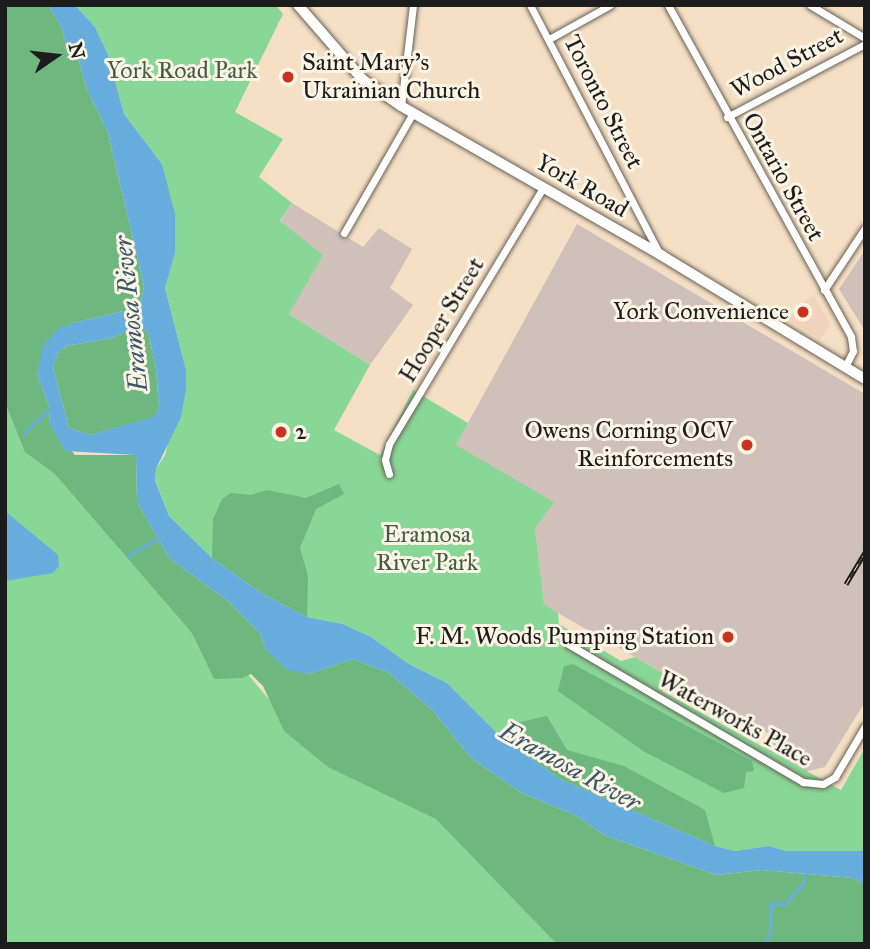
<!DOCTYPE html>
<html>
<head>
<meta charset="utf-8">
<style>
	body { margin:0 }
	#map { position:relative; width:870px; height:949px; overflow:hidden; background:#f6e0c5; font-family:"IM FELL Great Primer",serif }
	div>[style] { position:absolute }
	.built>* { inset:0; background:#f2d4be }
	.industrial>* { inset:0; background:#cfc0ba }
	.green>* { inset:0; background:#88d796 }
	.forest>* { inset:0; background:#6eb87f }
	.water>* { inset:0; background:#67addd }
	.stream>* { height:2.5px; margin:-1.25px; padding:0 1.25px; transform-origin:1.25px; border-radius:1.25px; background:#67addd }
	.roads { filter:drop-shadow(0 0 2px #686157) drop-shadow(0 0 2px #686157) }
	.street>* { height:7px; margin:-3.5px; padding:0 3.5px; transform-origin:3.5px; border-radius:3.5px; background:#fff }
	.primary>* { height:10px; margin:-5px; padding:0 5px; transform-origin:5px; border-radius:5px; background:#fff }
	.rail>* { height:5px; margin-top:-2.5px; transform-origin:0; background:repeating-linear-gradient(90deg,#fcf5e5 0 8px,#1c1c1c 0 16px); box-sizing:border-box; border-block:2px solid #1c1c1c }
	.dots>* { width:19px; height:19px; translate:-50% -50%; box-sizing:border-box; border:4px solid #fcf5e5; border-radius:50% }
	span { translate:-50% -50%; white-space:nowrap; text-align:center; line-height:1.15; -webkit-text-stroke:6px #fcf5e5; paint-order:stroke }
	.poi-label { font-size:24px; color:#1c1c1c }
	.left { translate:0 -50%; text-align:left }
	.right { translate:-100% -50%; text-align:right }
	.street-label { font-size:24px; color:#1c1c1c }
	.park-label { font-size:24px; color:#425d47 }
	.water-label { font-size:26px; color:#3a5669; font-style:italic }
	.frame { position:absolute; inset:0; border:7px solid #1c1c1c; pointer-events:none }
	.north { position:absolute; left:21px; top:21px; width:70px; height:70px; -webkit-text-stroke:5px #fcf5e5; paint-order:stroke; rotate:76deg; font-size:19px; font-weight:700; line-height:28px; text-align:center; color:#1c1c1c }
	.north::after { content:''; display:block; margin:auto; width:24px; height:32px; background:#1c1c1c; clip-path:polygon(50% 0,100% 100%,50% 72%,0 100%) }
</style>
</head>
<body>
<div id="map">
	<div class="built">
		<div style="clip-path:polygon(814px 295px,831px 325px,820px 339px,788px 321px,797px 305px)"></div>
	</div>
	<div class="industrial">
		<div style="clip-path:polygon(292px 203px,363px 247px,379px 228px,412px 249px,390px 288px,413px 305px,370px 365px,289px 314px,280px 222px)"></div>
		<div style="clip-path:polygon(577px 224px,865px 394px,865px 702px,825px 767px,804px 772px,764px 748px,771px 735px,544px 605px,535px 528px,456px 445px)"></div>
		<div style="clip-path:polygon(865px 250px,865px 331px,839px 289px)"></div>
	</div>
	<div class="green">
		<div style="clip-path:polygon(75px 5px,276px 5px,283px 14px,235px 112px,283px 139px,259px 177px,292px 203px,280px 221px,323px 255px,289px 314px,370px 365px,334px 430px,380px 455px,413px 390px,468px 423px,456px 445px,554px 502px,535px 528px,544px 604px,558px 613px,559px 624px,621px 661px,635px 657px,671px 678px,662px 691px,841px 790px,865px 748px,865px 851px,786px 851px,769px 846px,735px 851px,715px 846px,560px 779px,501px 737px,447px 683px,409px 664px,371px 637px,343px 624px,307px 617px,212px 558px,169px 516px,155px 479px,156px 469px,165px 455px,186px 370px,165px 288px,175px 254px,162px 164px,124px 114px,107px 52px,95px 27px)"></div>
		<div style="clip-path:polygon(5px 373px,40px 431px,302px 738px,452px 823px,559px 944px,5px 944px)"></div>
	</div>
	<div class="forest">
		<div style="clip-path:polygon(5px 5px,48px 5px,62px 28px,66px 46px,78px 57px,86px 87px,108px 133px,144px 286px,141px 301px,132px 309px,73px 323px,37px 374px,50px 409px,49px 423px,75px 455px,136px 455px,137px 502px,169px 558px,228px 601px,260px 633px,266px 650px,308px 674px,353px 659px,389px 673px,433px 711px,471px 758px,522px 793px,577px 816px,604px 835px,716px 875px,762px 870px,853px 878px,865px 884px,865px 944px,557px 944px,436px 819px,328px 767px,284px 731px,263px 686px,251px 674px,242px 678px,214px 679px,192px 633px,55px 474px,25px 452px,5px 402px)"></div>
		<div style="clip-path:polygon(136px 326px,148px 332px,156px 368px,159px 408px,153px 418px,90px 435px,69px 428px,53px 367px,58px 353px,66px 346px,112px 338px)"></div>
		<div style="clip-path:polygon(339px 484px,344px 494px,316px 509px,300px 548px,308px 576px,307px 617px,261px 593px,212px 558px,213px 519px,222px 499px,231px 493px,251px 495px,267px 490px,306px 498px)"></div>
		<div style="clip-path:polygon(573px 664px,752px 761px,754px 771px,746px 772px,744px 788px,724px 793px,643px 751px,558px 691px,564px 666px)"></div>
		<div style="clip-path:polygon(547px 716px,567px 750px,624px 766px,705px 810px,715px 846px,560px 779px,501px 737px,507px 725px)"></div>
	</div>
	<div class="water">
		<div style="clip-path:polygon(evenodd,48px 5px,75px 5px,95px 27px,107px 52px,124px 114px,162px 164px,175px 214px,175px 254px,165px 288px,186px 370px,186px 389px,181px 417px,156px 469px,155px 480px,169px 516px,212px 558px,261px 593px,307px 617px,343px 624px,371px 637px,409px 664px,447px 683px,501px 737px,560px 779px,715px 846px,735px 851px,769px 846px,786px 851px,865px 851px,865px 884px,853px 878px,762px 870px,716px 875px,604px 835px,577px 816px,522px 793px,471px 758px,433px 711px,389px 673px,353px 659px,308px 674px,286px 669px,266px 650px,260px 633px,228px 601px,169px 558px,137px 502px,136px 455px,65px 451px,49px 423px,50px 409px,37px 374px,43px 346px,58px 329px,73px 323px,132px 309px,141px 301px,144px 286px,108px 133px,86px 87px,78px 57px,66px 46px,62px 28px,48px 5px,136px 326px,148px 332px,156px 368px,159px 408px,153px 417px,90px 435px,69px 428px,53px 367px,58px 353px,66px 346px,112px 338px,136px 326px)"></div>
		<div style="clip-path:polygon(5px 511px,58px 555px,59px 566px,53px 573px,5px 581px)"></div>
	</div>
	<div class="stream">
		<div style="left:24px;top:433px;width:35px;rotate:-43deg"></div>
		<div style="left:127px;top:556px;width:36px;rotate:-30deg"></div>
		<div style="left:764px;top:944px;width:13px;rotate:-61deg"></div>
		<div style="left:770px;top:933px;width:30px;rotate:-88deg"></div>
		<div style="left:771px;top:903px;width:13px;rotate:9deg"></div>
		<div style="left:784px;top:905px;width:28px;rotate:-48deg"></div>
		<div style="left:803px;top:884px;width:11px;rotate:-75deg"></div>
	</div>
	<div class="roads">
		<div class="street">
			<div style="left:530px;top:5px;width:280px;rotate:62.5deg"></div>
			<div style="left:668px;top:5px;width:379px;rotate:61.1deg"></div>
			<div style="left:851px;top:337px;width:14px;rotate:82deg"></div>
			<div style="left:853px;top:351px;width:18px;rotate:117deg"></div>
			<div style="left:810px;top:5px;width:64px;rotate:31deg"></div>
			<div style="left:549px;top:39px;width:70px;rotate:-29.1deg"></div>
			<div style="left:401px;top:106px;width:102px;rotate:-83.2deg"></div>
			<div style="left:727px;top:117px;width:156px;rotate:-27.9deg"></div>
			<div style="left:344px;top:233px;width:138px;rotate:-60.1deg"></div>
			<div style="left:824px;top:290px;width:74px;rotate:-56.5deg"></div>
			<div style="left:389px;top:474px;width:15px;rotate:-106deg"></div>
			<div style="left:385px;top:460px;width:16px;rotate:-76deg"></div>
			<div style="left:389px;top:444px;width:299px;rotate:-59deg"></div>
			<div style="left:568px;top:644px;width:273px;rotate:30.4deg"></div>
			<div style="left:803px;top:782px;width:20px;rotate:6deg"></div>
			<div style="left:823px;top:784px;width:14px;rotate:-30deg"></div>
			<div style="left:835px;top:777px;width:59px;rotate:-59.5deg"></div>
		</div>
		<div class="primary">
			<div style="left:298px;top:5px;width:98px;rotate:49.1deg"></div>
			<div style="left:362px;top:79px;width:47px;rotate:34.7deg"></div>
			<div style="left:401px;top:106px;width:300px;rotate:29.8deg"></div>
			<div style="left:661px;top:255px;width:239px;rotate:31.3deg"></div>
		</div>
	</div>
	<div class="rail">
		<div style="left:846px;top:584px;width:37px;rotate:-59deg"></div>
	</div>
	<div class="dots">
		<div style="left:288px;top:77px;background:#c8321e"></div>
		<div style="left:803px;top:312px;background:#c8321e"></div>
		<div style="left:281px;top:432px;background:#c8321e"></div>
		<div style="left:747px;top:445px;background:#c8321e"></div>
		<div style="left:728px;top:637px;background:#c8321e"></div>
	</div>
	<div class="poi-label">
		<span class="left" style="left:302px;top:77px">Saint Mary's<br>Ukrainian Church</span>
		<span class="right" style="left:789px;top:312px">York Convenience</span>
		<span class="right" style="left:733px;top:445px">Owens Corning OCV<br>Reinforcements</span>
		<span class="left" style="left:295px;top:432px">2</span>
		<span class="right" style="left:714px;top:637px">F. M. Woods Pumping Station</span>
	</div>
	<div class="street-label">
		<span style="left:787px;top:63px;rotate:-28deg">Wood Street</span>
		<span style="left:603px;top:102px;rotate:63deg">Toronto Street</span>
		<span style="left:783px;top:177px;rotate:61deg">Ontario Street</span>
		<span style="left:582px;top:186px;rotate:30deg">York Road</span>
		<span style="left:442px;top:320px;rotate:-59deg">Hooper Street</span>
		<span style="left:735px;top:719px;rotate:29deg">Waterworks Place</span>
	</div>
	<div class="park-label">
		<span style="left:182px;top:71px">York Road Park</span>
		<span style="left:427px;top:549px">Eramosa<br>River Park</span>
	</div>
	<div class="water-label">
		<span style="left:131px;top:314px;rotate:-96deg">Eramosa River</span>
		<span style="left:570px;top:767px;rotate:29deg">Eramosa River</span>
	</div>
	<div class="frame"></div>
	<div class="north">N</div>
</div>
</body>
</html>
